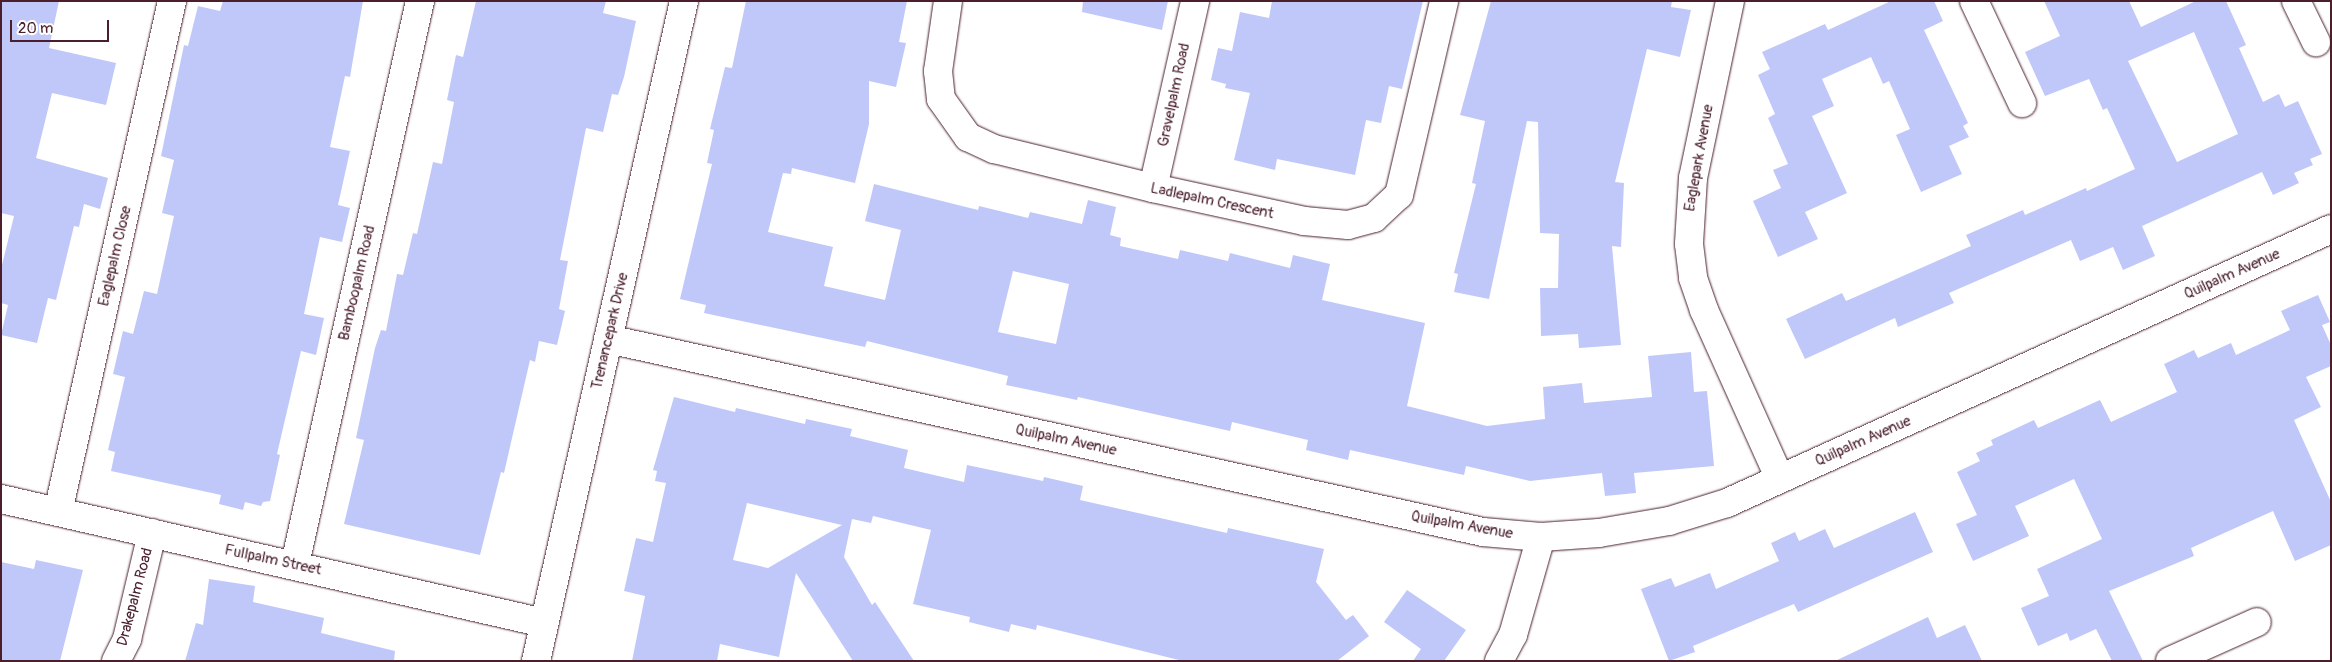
<!DOCTYPE html>
<html>
<head>
<meta charset="utf-8">
<style>
	body { margin:0 }
	#map { position:relative; width:2332px; height:662px; overflow:hidden; background:#fff; font-family:Pangolin,sans-serif }
	div>[style] { position:absolute }
	.building>* { inset:0; background:#c0c8fa }
	.roads { filter:drop-shadow(0 0 1px #4a1f2b) drop-shadow(0 0 1px #4a1f2b) }
	.minor>* { height:28px; margin:-14px; padding:0 14px; transform-origin:14px; border-radius:14px; background:#fff }
	span { translate:-50% -50%; white-space:nowrap; text-align:center; line-height:1.15; -webkit-text-stroke:4px #fff; paint-order:stroke }
	.street-label { font-size:15px; color:#4a1f2b }
	.frame { position:absolute; inset:0; border:2px solid #4a1f2b; pointer-events:none }
	.scale { position:absolute; left:10px; top:20px; width:99px; height:22px; box-sizing:border-box; border:2px solid #4a1f2b; border-top:0; padding-left:6px; font-size:15px; line-height:18px; white-space:nowrap; color:#4a1f2b; -webkit-text-stroke:4px #fff; paint-order:stroke }
</style>
</head>
<body>
<div id="map">
	<div class="building">
		<div style="clip-path:polygon(1px 1px,59px 1px,49px 48px,116px 63px,106px 105px,52px 93px,36px 158px,108px 178px,100px 209px,84px 204px,79px 227px,74px 226px,56px 300px,48px 298px,37px 343px,1px 335px,8px 305px,1px 303px,1px 269px,14px 216px,1px 213px)"></div>
		<div style="clip-path:polygon(223px 1px,363px 1px,350px 77px,345px 76px,330px 147px,350px 151px,338px 205px,350px 208px,342px 242px,320px 237px,304px 314px,324px 318px,316px 355px,301px 351px,277px 454px,280px 455px,270px 501px,263px 502px,261px 506px,245px 502px,243px 510px,219px 504px,221px 495px,111px 471px,115px 452px,108px 450px,125px 377px,113px 374px,123px 331px,133px 334px,144px 291px,157px 294px,174px 216px,162px 213px,174px 160px,161px 156px,184px 45px,188px 46px,198px 6px,220px 11px)"></div>
		<div style="clip-path:polygon(476px 1px,606px 1px,603px 13px,636px 21px,624px 77px,618px 95px,612px 94px,603px 132px,586px 128px,560px 260px,568px 261px,559px 309px,565px 311px,557px 345px,539px 341px,535px 362px,530px 360px,504px 473px,501px 472px,480px 555px,344px 524px,364px 440px,356px 438px,375px 348px,381px 330px,386px 331px,397px 274px,403px 275px,413px 233px,417px 234px,433px 162px,442px 164px,454px 102px,447px 100px,456px 55px,463px 57px)"></div>
		<div style="clip-path:polygon(evenodd,746px 1px,907px 1px,899px 42px,906px 43px,896px 87px,869px 81px,869px 124px,855px 183px,792px 168px,791px 174px,783px 173px,768px 232px,833px 247px,824px 286px,885px 300px,901px 230px,865px 221px,874px 184px,978px 210px,979px 206px,1028px 218px,1030px 212px,1082px 224px,1088px 200px,1116px 207px,1110px 235px,1121px 238px,1120px 246px,1178px 259px,1180px 250px,1228px 261px,1230px 253px,1290px 268px,1293px 255px,1330px 264px,1322px 300px,1425px 323px,1407px 406px,1487px 426px,1545px 419px,1543px 387px,1582px 383px,1584px 403px,1652px 397px,1648px 356px,1691px 352px,1694px 392px,1707px 391px,1714px 466px,1634px 473px,1636px 493px,1605px 496px,1602px 473px,1530px 481px,1466px 466px,1464px 475px,1350px 450px,1348px 460px,1306px 450px,1308px 440px,1232px 422px,1230px 431px,1078px 397px,1077px 400px,1006px 385px,1008px 376px,867px 341px,865px 347px,704px 313px,706px 305px,680px 299px,712px 164px,707px 163px,714px 130px,710px 129px,725px 67px,732px 68px,746px 1px,1013px 271px,1069px 284px,1056px 344px,998px 332px,1013px 271px)"></div>
		<div style="clip-path:polygon(1083px 1px,1168px 1px,1162px 30px,1082px 12px)"></div>
		<div style="clip-path:polygon(1272px 1px,1423px 1px,1402px 89px,1389px 86px,1381px 123px,1366px 120px,1355px 175px,1277px 159px,1275px 170px,1234px 160px,1250px 93px,1225px 88px,1226px 84px,1211px 80px,1218px 48px,1232px 51px,1240px 12px,1269px 18px)"></div>
		<div style="clip-path:polygon(1491px 1px,1672px 1px,1671px 7px,1691px 10px,1680px 57px,1647px 49px,1615px 182px,1624px 183px,1621px 247px,1612px 246px,1621px 345px,1579px 348px,1578px 334px,1541px 336px,1540px 288px,1558px 288px,1559px 234px,1540px 233px,1538px 122px,1527px 121px,1489px 299px,1454px 292px,1458px 274px,1454px 273px,1476px 184px,1472px 183px,1485px 121px,1460px 115px)"></div>
		<div style="clip-path:polygon(1891px 1px,1934px 1px,1943px 21px,1924px 30px,1968px 123px,1963px 126px,1969px 137px,1949px 146px,1962px 174px,1921px 192px,1896px 135px,1910px 129px,1889px 81px,1883px 84px,1871px 57px,1822px 79px,1834px 106px,1812px 116px,1847px 193px,1805px 212px,1818px 239px,1778px 257px,1753px 201px,1781px 188px,1773px 170px,1788px 164px,1768px 118px,1775px 114px,1758px 75px,1770px 69px,1762px 52px,1825px 24px,1828px 30px)"></div>
		<div style="clip-path:polygon(evenodd,2044px 1px,2129px 1px,2141px 27px,2196px 1px,2226px 1px,2246px 45px,2239px 48px,2263px 102px,2279px 94px,2285px 107px,2298px 101px,2322px 154px,2310px 159px,2313px 165px,2294px 173px,2299px 183px,2273px 195px,2262px 172px,2142px 226px,2155px 256px,2123px 270px,2113px 247px,2080px 261px,2071px 240px,1949px 293px,1954px 303px,1898px 327px,1895px 318px,1805px 359px,1786px 319px,1842px 293px,1846px 301px,1971px 246px,1966px 235px,2023px 210px,2025px 215px,2086px 188px,2087px 191px,2135px 169px,2107px 108px,2103px 110px,2089px 79px,2045px 96px,2025px 52px,2060px 36px,2044px 1px,2194px 32px,2238px 134px,2177px 162px,2128px 61px,2194px 32px)"></div>
		<div style="clip-path:polygon(2318px 295px,2330px 322px,2322px 325px,2331px 345px,2331px 366px,2306px 377px,2321px 407px,2294px 420px,2331px 502px,2331px 545px,2295px 561px,2273px 511px,2191px 548px,2194px 556px,2109px 591px,2143px 661px,2112px 661px,2096px 629px,2070px 641px,2067px 633px,2038px 646px,2021px 608px,2049px 596px,2037px 569px,2102px 539px,2074px 479px,2015px 506px,2029px 536px,1973px 561px,1956px 524px,1977px 515px,1957px 472px,1980px 461px,1976px 453px,1993px 445px,1991px 440px,2034px 420px,2038px 428px,2100px 400px,2111px 422px,2177px 392px,2164px 364px,2194px 350px,2198px 358px,2231px 343px,2236px 355px,2290px 330px,2281px 311px)"></div>
		<div style="clip-path:polygon(evenodd,674px 397px,735px 412px,736px 408px,805px 424px,806px 419px,852px 429px,850px 436px,908px 450px,904px 468px,964px 482px,967px 465px,1043px 481px,1044px 477px,1083px 486px,1080px 500px,1227px 533px,1228px 528px,1324px 549px,1316px 582px,1346px 620px,1353px 615px,1369px 636px,1337px 661px,1183px 661px,1037px 625px,1036px 630px,1011px 624px,1009px 632px,969px 622px,970px 617px,913px 604px,931px 530px,873px 516px,871px 523px,852px 519px,844px 557px,872px 605px,875px 602px,914px 661px,853px 661px,796px 573px,779px 657px,720px 644px,717px 661px,632px 661px,645px 596px,624px 591px,636px 538px,653px 542px,666px 483px,655px 481px,657px 471px,653px 470px,674px 397px,747px 503px,842px 525px,768px 568px,733px 560px,747px 503px)"></div>
		<div style="clip-path:polygon(1915px 512px,1933px 552px,1798px 612px,1794px 604px,1765px 616px,1693px 646px,1695px 652px,1669px 661px,1641px 589px,1671px 578px,1675px 587px,1710px 573px,1716px 589px,1779px 561px,1771px 543px,1795px 532px,1799px 541px,1825px 529px,1834px 548px)"></div>
		<div style="clip-path:polygon(36px 560px,83px 570px,60px 661px,1px 661px,1px 562px,34px 569px)"></div>
		<div style="clip-path:polygon(209px 579px,255px 586px,253px 602px,324px 618px,321px 633px,395px 651px,394px 661px,185px 661px,196px 623px,203px 625px)"></div>
		<div style="clip-path:polygon(1407px 590px,1466px 630px,1444px 661px,1413px 661px,1421px 649px,1384px 622px)"></div>
		<div style="clip-path:polygon(1928px 617px,1937px 638px,1965px 625px,1982px 661px,1835px 661px)"></div>
	</div>
	<div class="roads">
		<div class="minor">
			<div style="left:948px;top:1px;width:71px;rotate:98.1deg"></div>
			<div style="left:938px;top:71px;width:28px;rotate:84deg"></div>
			<div style="left:941px;top:99px;width:47px;rotate:54.6deg"></div>
			<div style="left:968px;top:137px;width:29px;rotate:25deg"></div>
			<div style="left:994px;top:149px;width:164px;rotate:13.8deg"></div>
			<div style="left:1153px;top:188px;width:155px;rotate:12.3deg"></div>
			<div style="left:1304px;top:221px;width:44px;rotate:5.2deg"></div>
			<div style="left:1348px;top:225px;width:27px;rotate:-15deg"></div>
			<div style="left:1374px;top:218px;width:34px;rotate:-43deg"></div>
			<div style="left:1399px;top:195px;width:199px;rotate:-76.9deg"></div>
			<div style="left:1730px;top:1px;width:181px;rotate:101.8deg"></div>
			<div style="left:1693px;top:178px;width:66px;rotate:93.5deg"></div>
			<div style="left:1689px;top:244px;width:34px;rotate:83deg"></div>
			<div style="left:1693px;top:278px;width:34px;rotate:71deg"></div>
			<div style="left:1704px;top:310px;width:185px;rotate:65.8deg"></div>
			<div style="left:1974px;top:1px;width:113px;rotate:64.8deg"></div>
			<div style="left:2296px;top:1px;width:46px;rotate:64deg"></div>
			<div style="left:1153px;top:188px;width:192px;rotate:-77.3deg"></div>
			<div style="left:608px;top:339px;width:896px;rotate:12.44deg"></div>
			<div style="left:1483px;top:532px;width:58px;rotate:4.9deg"></div>
			<div style="left:1541px;top:537px;width:58px;rotate:-3.9deg"></div>
			<div style="left:1599px;top:533px;width:71px;rotate:-9.7deg"></div>
			<div style="left:1669px;top:521px;width:61px;rotate:-17.2deg"></div>
			<div style="left:1727px;top:503px;width:663px;rotate:-24.4deg"></div>
			<div style="left:1px;top:499px;width:557px;rotate:12.86deg"></div>
			<div style="left:58px;top:512px;width:524px;rotate:-77.42deg"></div>
			<div style="left:295px;top:564px;width:577px;rotate:-77.48deg"></div>
			<div style="left:116px;top:661px;width:25px;rotate:-63deg"></div>
			<div style="left:127px;top:639px;width:109px;rotate:-76.7deg"></div>
			<div style="left:536px;top:661px;width:676px;rotate:-77.36deg"></div>
			<div style="left:1499px;top:661px;width:30px;rotate:-62deg"></div>
			<div style="left:1513px;top:635px;width:102px;rotate:-74.1deg"></div>
			<div style="left:2170px;top:661px;width:95px;rotate:-24.1deg"></div>
		</div>
	</div>
	<div class="street-label">
		<span style="left:1174px;top:95px;rotate:-78deg">Gravelpalm Road</span>
		<span style="left:1699px;top:158px;rotate:-80deg">Eaglepark Avenue</span>
		<span style="left:1212px;top:201px;rotate:12deg">Ladlepalm Crescent</span>
		<span style="left:115px;top:256px;rotate:-77deg">Eaglepalm Close</span>
		<span style="left:2232px;top:274px;rotate:-24deg">Quilpalm Avenue</span>
		<span style="left:357px;top:283px;rotate:-77deg">Bamboopalm Road</span>
		<span style="left:610px;top:331px;rotate:-77deg">Trenancepark Drive</span>
		<span style="left:1066px;top:440px;rotate:12deg">Quilpalm Avenue</span>
		<span style="left:1863px;top:441px;rotate:-24deg">Quilpalm Avenue</span>
		<span style="left:1462px;top:525px;rotate:10deg">Quilpalm Avenue</span>
		<span style="left:273px;top:560px;rotate:12deg">Fullpalm Street</span>
		<span style="left:135px;top:597px;rotate:-75deg">Drakepalm Road</span>
	</div>
	<div class="frame"></div>
	<div class="scale">20 m</div>
</div>
</body>
</html>
